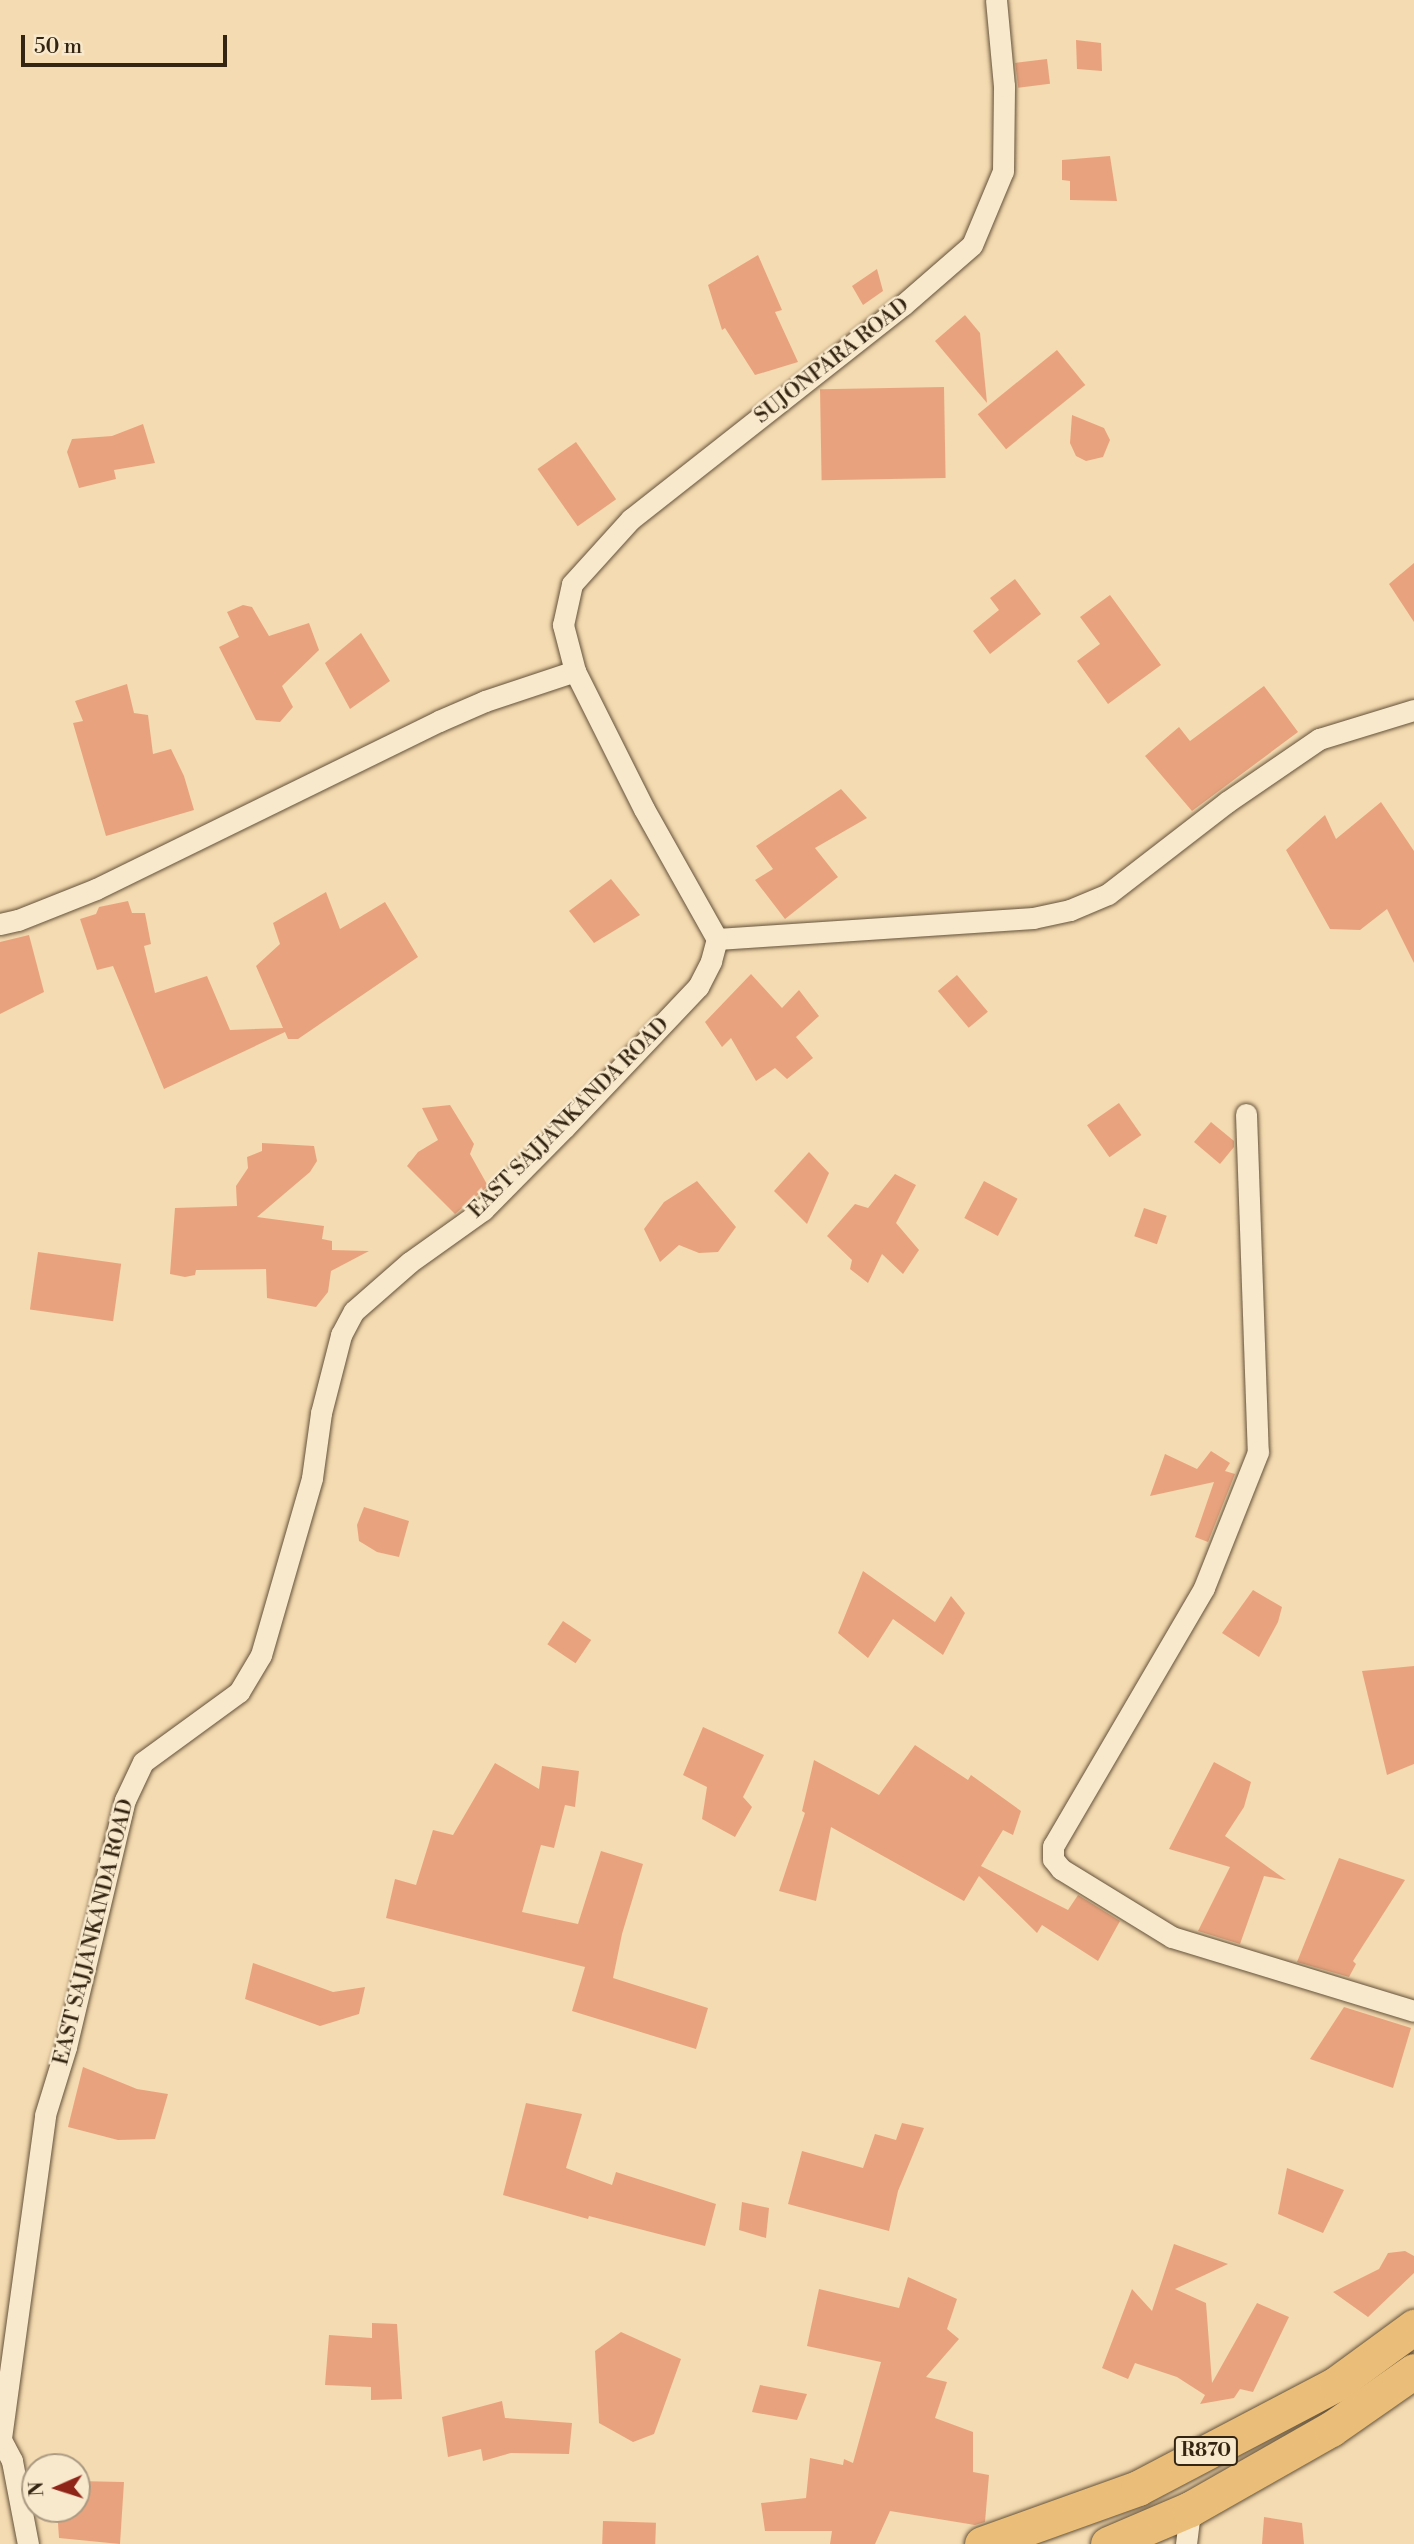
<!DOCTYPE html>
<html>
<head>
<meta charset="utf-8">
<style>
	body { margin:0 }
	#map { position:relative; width:1414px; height:2544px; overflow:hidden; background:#f5dbb1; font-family:"Libre Bodoni",serif }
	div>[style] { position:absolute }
	.building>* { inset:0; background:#e8a37e; transform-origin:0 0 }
	.roads { filter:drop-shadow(0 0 2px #64523a) drop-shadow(0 0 2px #64523a) }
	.minor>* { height:21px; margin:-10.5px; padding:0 10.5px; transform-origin:10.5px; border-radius:10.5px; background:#f8e8cc }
	.primary>* { height:35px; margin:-17.5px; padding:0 17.5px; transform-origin:17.5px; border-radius:17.5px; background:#eabe78 }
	span { translate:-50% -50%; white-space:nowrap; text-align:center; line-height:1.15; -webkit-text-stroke:5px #f8e8cc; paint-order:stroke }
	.shield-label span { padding:2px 5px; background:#f8e8cc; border:2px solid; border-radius:5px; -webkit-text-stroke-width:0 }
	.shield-label { font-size:19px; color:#342512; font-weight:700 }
	.street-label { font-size:21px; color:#342512 }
	.north { position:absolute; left:21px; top:2453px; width:70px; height:70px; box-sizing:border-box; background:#f8e8cc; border:2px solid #aa9a82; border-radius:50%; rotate:267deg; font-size:19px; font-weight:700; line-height:28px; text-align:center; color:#342512 }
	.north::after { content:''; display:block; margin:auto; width:24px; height:32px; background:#8f2418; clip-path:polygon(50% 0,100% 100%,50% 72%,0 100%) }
	.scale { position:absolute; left:21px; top:35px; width:206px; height:32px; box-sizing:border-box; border:4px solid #342512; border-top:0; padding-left:9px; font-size:21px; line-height:24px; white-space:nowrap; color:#342512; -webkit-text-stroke:5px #f8e8cc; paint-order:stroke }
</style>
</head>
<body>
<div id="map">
	<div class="building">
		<div style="clip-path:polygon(1076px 40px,1101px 43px,1102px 71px,1077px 69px)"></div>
		<div style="left:1047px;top:59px;width:25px;height:32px;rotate:83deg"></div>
		<div style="clip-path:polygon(1110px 156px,1117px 201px,1070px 200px,1070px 181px,1062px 180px,1062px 160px)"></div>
		<div style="clip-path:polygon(758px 255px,782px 310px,775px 312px,798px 362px,755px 375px,725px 328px,722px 330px,708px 285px)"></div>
		<div style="clip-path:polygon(877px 269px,883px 291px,863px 305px,852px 286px)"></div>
		<div style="clip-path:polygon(965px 315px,980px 333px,987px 403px,935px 341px)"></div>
		<div style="left:1057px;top:350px;width:45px;height:102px;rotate:51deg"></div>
		<div style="left:944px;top:387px;width:91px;height:124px;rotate:89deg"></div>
		<div style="clip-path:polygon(1072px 415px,1104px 428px,1110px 440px,1103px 457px,1086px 461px,1076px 456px,1070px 443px)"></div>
		<div style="clip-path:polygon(143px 424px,155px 463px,114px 470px,116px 479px,79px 488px,67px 452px,72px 439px,112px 436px)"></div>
		<div style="left:576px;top:442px;width:70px;height:47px;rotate:55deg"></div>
		<div style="clip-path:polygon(1414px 563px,1414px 622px,1389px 584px)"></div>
		<div style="clip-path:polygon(1015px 579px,1041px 614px,990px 654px,973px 631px,999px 610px,990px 598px)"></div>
		<div style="clip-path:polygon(1110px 595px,1161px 665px,1108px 704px,1077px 661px,1100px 644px,1080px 617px)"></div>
		<div style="clip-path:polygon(243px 605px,252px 607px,269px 636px,309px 623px,319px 650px,282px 686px,293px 707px,280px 722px,256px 720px,219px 647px,239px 637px,227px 612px)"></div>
		<div style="clip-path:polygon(361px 633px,390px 681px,350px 709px,325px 663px)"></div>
		<div style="clip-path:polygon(127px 684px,134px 713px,148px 715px,153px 754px,171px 749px,184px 776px,194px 810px,106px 836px,73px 723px,83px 721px,75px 701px)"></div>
		<div style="clip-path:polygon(1264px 686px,1298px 732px,1192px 811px,1145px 756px,1179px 727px,1190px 741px)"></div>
		<div style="clip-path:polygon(841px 789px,867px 818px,815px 848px,838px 877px,785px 919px,755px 880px,773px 869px,756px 846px)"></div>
		<div style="clip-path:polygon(1381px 802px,1414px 851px,1414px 963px,1387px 909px,1360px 930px,1330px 929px,1286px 850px,1325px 815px,1336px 839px)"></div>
		<div style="clip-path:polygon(611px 879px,640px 915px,594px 943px,569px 911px)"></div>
		<div style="clip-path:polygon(326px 892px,340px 929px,385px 902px,418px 957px,298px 1039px,288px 1039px,285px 1032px,164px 1089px,113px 966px,97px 970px,80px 919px,96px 914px,99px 907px,128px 901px,132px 913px,145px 913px,151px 944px,144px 946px,155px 993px,207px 976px,230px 1030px,283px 1028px,256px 966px,280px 944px,273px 923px)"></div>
		<div style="clip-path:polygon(29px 935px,44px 992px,0 1014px,0 942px)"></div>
		<div style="clip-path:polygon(751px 974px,782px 1008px,799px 990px,819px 1016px,796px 1037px,813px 1058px,787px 1079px,775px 1068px,756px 1081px,731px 1038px,722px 1047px,705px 1022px)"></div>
		<div style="left:957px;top:975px;width:48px;height:25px;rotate:50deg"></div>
		<div style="left:1119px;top:1103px;width:39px;height:39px;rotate:55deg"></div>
		<div style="clip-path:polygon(450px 1105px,474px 1144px,470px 1154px,488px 1186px,455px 1214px,407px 1166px,418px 1152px,438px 1140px,422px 1108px)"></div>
		<div style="clip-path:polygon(1211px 1122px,1234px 1141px,1234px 1147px,1220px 1164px,1194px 1142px)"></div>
		<div style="clip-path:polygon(262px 1143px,314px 1146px,317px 1161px,310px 1172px,257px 1217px,324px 1226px,322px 1239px,332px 1241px,332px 1250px,369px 1251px,331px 1271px,328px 1292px,316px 1307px,267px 1298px,266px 1269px,196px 1270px,195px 1275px,185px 1277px,170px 1274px,175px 1208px,237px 1206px,236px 1186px,248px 1168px,247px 1157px,262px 1151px)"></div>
		<div style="clip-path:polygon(809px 1152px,829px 1173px,807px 1224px,774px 1191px)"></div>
		<div style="clip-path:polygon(895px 1174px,916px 1185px,896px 1223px,919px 1250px,903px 1274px,882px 1254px,868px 1283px,850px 1269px,852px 1260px,827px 1236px,855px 1204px,868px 1208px)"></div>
		<div style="clip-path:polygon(697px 1181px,736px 1227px,718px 1252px,699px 1253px,679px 1245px,660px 1262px,644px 1229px,664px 1202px)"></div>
		<div style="left:984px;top:1181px;width:38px;height:42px;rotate:28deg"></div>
		<div style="left:1144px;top:1208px;width:24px;height:30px;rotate:19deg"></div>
		<div style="left:38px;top:1252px;width:84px;height:58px;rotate:8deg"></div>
		<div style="clip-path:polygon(1211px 1451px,1230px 1463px,1225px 1471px,1235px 1474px,1208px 1542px,1195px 1537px,1214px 1482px,1150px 1496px,1165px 1454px,1197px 1469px)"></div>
		<div style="clip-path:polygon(364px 1507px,409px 1521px,399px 1557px,377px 1552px,359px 1541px,357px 1525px)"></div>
		<div style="clip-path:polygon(863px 1571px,935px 1622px,951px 1596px,965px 1613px,943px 1655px,893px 1619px,868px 1658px,838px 1633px)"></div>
		<div style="clip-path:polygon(1253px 1590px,1282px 1607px,1278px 1622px,1259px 1657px,1222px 1633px)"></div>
		<div style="left:563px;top:1621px;width:34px;height:28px;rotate:34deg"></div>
		<div style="clip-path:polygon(1414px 1666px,1414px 1764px,1387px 1775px,1362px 1671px)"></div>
		<div style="clip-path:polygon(703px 1727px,764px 1755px,743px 1797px,752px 1807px,735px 1837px,702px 1819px,707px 1787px,683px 1775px)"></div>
		<div style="clip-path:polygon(915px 1745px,968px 1780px,971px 1775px,1021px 1811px,1013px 1835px,1003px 1830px,981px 1866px,1068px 1910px,1078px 1895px,1120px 1921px,1098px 1961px,1042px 1925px,1037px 1933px,979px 1876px,964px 1901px,831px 1827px,816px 1901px,779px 1891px,805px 1813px,802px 1811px,814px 1760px,879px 1795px)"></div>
		<div style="clip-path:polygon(1214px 1762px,1251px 1782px,1244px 1807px,1225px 1836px,1286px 1880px,1264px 1876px,1240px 1944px,1198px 1931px,1230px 1867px,1169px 1849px)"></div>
		<div style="clip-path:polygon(495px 1763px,539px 1789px,542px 1766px,579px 1771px,575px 1807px,565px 1805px,554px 1848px,541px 1845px,522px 1912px,578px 1924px,601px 1851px,643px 1864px,622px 1934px,613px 1978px,708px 2008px,696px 2049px,572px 2011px,585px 1967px,386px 1918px,395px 1879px,416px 1885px,433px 1830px,453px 1835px)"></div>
		<div style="clip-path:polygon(1339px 1858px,1405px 1880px,1353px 1961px,1356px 1964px,1349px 1977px,1297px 1962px)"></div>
		<div style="clip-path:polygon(253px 1963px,333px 1992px,365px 1987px,359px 2014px,320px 2026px,245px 1999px)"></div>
		<div style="clip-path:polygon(1344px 2007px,1411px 2028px,1393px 2088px,1310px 2059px)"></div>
		<div style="clip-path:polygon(83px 2067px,137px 2089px,168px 2094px,155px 2139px,118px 2140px,68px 2127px)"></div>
		<div style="clip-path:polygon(526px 2103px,582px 2114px,566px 2168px,612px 2185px,616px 2172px,716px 2204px,705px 2246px,589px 2216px,588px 2219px,503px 2195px)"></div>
		<div style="clip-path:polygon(902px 2123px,924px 2128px,898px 2191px,889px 2231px,788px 2204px,802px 2151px,863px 2168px,875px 2134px,896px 2140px)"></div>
		<div style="clip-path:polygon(1287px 2168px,1344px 2190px,1323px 2233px,1278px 2214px)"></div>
		<div style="clip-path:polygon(742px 2202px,769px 2208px,766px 2238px,739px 2230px)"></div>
		<div style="clip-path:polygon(1174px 2244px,1228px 2264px,1175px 2289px,1206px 2303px,1212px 2383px,1257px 2303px,1289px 2317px,1253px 2392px,1240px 2389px,1234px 2398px,1200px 2404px,1205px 2395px,1177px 2377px,1135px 2363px,1128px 2379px,1102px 2368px,1132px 2289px,1152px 2311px)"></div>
		<div style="clip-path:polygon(1405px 2251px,1414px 2256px,1414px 2273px,1368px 2317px,1333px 2292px,1379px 2269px,1388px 2253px)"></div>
		<div style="clip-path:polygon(908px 2277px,957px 2299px,947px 2329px,959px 2339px,926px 2377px,947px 2382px,935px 2418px,973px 2432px,973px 2472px,989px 2475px,985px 2522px,975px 2525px,890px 2511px,875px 2544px,830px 2544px,832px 2531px,765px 2531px,761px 2503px,806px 2498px,810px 2458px,843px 2465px,844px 2459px,853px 2463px,881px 2362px,807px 2346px,819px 2289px,899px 2308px)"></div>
		<div style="clip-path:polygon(372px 2323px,397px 2324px,402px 2399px,371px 2400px,371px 2387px,325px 2385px,329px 2335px,372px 2338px)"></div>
		<div style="clip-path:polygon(621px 2332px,681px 2359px,654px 2434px,633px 2442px,599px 2423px,595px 2351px)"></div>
		<div style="clip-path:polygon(760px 2385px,807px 2394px,797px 2420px,752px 2412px)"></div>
		<div style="clip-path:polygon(502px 2401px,505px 2418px,572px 2423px,569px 2454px,511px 2453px,483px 2461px,481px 2449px,448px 2457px,442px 2417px)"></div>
		<div style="clip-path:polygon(77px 2481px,124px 2482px,120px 2544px,59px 2538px,57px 2509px,77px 2509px)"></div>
		<div style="clip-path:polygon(1264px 2517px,1302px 2523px,1304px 2544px,1262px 2544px)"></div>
		<div style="left:603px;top:2521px;width:53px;height:23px;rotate:2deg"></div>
	</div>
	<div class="roads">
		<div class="minor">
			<div style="left:0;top:924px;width:18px;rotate:-13deg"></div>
			<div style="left:18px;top:920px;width:84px;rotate:-21.7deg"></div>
			<div style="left:96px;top:889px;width:382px;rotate:-26.1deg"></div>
			<div style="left:439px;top:721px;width:50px;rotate:-23.5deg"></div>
			<div style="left:485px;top:701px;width:95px;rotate:-18.4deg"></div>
			<div style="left:717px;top:939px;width:317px;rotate:-3.8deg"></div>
			<div style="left:1033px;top:918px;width:38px;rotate:-12deg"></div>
			<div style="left:1070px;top:910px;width:41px;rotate:-22.8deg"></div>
			<div style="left:1108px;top:894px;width:150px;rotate:-37.7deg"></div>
			<div style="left:1227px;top:802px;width:112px;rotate:-34.4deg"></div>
			<div style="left:1319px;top:739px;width:99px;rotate:-17deg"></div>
			<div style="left:1246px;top:1114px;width:338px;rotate:88deg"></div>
			<div style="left:1258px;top:1452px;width:146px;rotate:111.7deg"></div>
			<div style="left:1204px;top:1588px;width:299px;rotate:120.3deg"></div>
			<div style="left:1053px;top:1846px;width:13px;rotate:90deg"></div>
			<div style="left:1053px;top:1859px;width:13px;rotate:51deg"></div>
			<div style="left:1061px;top:1869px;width:130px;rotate:31.5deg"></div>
			<div style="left:1172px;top:1937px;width:253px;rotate:17deg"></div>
			<div style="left:0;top:2438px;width:26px;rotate:62deg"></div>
			<div style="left:12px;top:2461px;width:85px;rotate:79.1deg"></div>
			<div style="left:1px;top:2438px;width:326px;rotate:-82.2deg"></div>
			<div style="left:45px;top:2115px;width:71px;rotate:-72.8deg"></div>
			<div style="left:66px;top:2047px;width:254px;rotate:-76.6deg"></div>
			<div style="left:125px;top:1800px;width:42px;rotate:-64.7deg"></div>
			<div style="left:143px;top:1762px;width:119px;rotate:-36.1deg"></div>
			<div style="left:239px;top:1692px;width:43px;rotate:-59.3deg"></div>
			<div style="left:261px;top:1655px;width:184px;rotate:-73.9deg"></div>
			<div style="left:312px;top:1478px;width:66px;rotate:-82.1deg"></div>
			<div style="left:321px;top:1413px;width:81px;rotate:-75.6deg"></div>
			<div style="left:341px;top:1335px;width:27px;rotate:-62deg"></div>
			<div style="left:354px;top:1311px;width:74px;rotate:-41.2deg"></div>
			<div style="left:410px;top:1262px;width:90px;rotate:-35.5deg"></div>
			<div style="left:483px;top:1210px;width:115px;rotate:-45.4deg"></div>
			<div style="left:564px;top:1128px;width:195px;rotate:-46.5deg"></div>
			<div style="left:698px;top:987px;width:29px;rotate:-63deg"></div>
			<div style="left:711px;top:961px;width:23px;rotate:-75deg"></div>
			<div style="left:717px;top:939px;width:149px;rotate:-119.3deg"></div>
			<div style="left:644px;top:809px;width:154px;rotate:-116.6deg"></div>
			<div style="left:575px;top:671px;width:48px;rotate:-104.6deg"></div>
			<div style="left:563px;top:625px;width:42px;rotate:-77.6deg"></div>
			<div style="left:572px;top:584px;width:88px;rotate:-47.8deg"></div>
			<div style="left:631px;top:519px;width:346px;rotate:-38.2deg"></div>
			<div style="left:903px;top:305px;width:91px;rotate:-41deg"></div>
			<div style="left:972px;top:245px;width:80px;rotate:-67.3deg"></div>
			<div style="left:1003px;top:171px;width:85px;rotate:-89.3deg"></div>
			<div style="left:1004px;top:86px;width:86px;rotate:-95.3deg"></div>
			<div style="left:1186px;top:2544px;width:35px;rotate:-83deg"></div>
		</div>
		<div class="primary">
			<div style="left:982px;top:2544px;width:166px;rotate:-19.7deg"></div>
			<div style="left:1138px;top:2488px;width:224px;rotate:-27.7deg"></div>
			<div style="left:1336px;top:2384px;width:97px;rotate:-36.2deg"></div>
			<div style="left:1108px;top:2544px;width:89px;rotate:-23.1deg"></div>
			<div style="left:1190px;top:2509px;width:162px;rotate:-29.6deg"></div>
			<div style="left:1331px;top:2429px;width:101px;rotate:-34.9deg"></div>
		</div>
	</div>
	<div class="shield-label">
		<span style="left:1206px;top:2451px">R870</span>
	</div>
	<div class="street-label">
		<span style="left:832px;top:361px;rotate:-38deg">SUJONPARA ROAD</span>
		<span style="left:569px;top:1118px;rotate:-45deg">EAST SAJJANKANDA ROAD</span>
		<span style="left:94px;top:1932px;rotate:-76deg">EAST SAJJANKANDA ROAD</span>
	</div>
	<div class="north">N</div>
	<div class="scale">50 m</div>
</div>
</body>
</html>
